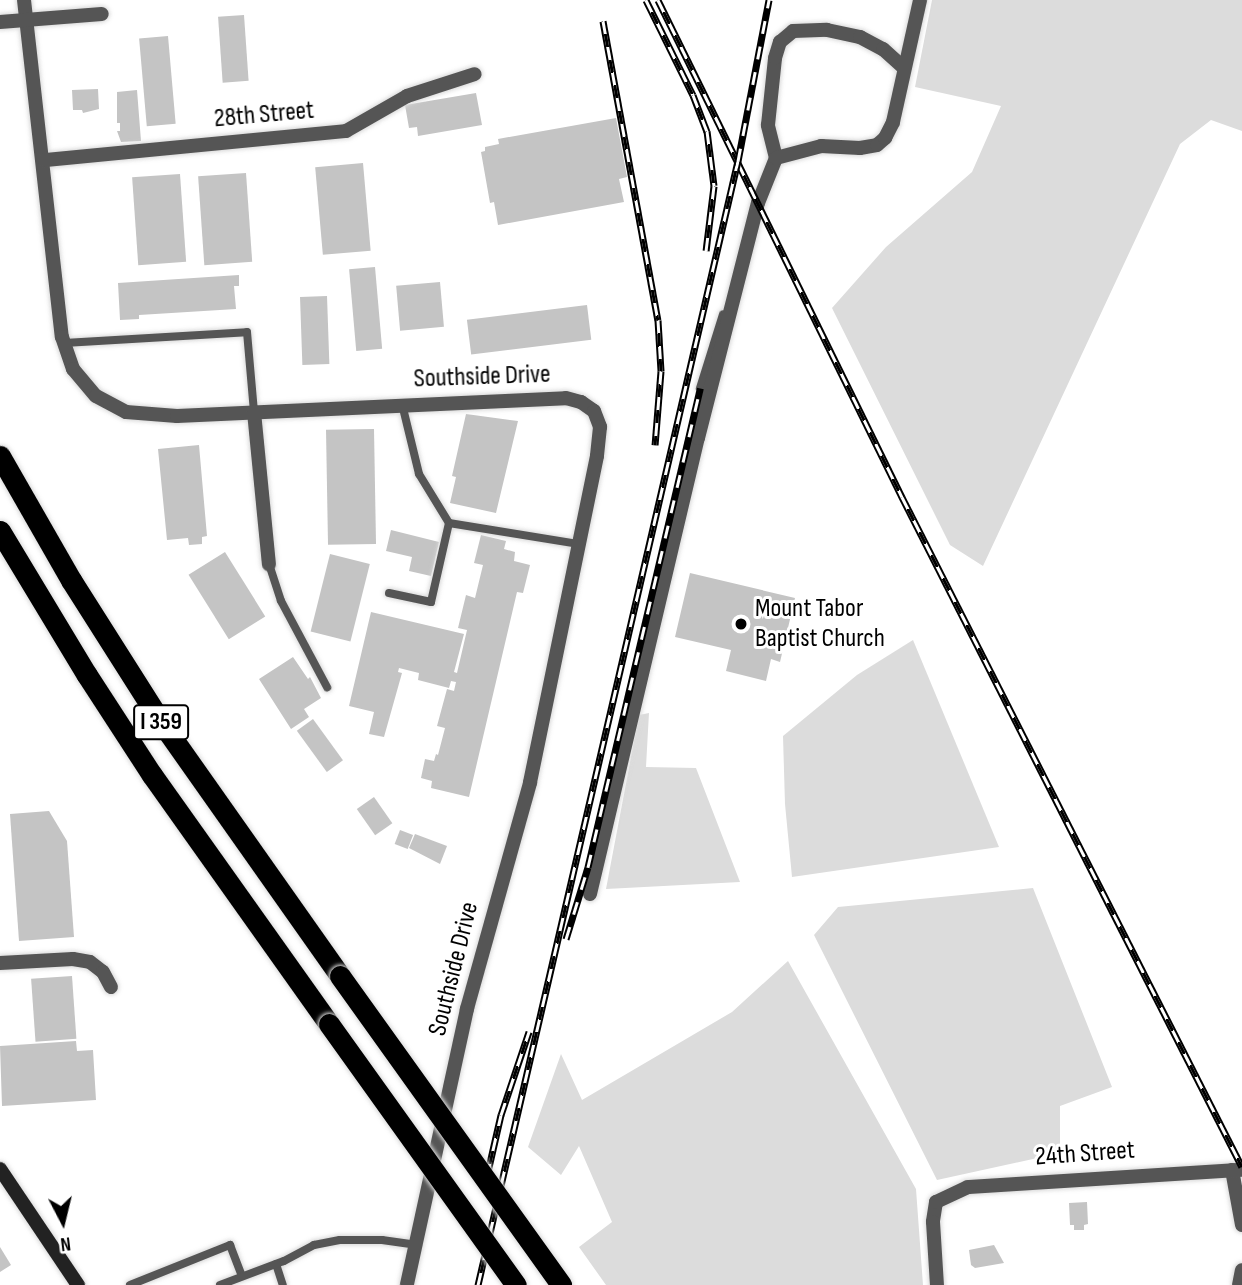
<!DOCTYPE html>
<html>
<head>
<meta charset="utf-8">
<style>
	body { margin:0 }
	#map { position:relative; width:1242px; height:1285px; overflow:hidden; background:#fff; font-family:"Sofia Sans Condensed",sans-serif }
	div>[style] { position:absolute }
	.green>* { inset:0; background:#dcdcdc }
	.building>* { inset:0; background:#c4c4c4; transform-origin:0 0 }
	.roads { filter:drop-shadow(0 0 2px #dbdbdb) drop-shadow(0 0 2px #dbdbdb) }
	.service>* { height:8px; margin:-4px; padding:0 4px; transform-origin:4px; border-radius:4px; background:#555 }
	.minor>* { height:14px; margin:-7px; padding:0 7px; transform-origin:7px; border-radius:7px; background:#555 }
	.tertiary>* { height:14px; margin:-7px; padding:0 7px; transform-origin:7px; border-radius:7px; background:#555 }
	.secondary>* { height:14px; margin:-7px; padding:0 7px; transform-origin:7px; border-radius:7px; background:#222 }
	.motorway>* { height:21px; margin:-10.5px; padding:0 10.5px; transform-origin:10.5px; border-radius:10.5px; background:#000 }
	.rail>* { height:7px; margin-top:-3.5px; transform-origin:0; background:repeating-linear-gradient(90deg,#fff 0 13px,#000 0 26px); box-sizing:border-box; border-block:2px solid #000 }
	.bridges { filter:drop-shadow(0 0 2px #dbdbdb) drop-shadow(0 0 2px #dbdbdb) }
	.motorway-bridge>* { height:21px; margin:-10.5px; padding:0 10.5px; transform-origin:10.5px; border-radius:10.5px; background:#000 }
	.dots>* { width:19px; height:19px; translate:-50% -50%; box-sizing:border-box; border:4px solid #fff; border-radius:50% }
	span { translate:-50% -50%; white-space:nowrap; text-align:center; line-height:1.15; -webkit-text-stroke:6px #fff; paint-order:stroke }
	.shield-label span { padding:2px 5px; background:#fff; border:2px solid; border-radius:5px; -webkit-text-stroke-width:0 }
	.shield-label { font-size:24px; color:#000; font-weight:700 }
	.street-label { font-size:26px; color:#000 }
	.poi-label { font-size:26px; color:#000 }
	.left { translate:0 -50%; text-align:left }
	.north { position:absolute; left:28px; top:1187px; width:70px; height:70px; -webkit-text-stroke:5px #fff; paint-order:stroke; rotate:173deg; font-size:19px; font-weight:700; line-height:28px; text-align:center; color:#000 }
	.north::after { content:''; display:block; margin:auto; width:24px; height:32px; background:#000; clip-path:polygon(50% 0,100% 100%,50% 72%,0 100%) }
</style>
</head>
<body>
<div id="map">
	<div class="green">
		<div style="clip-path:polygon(932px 0,1242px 0,1242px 131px,1211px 120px,1180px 144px,983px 566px,950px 545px,832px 308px,886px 247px,972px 172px,1001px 106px,915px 87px)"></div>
		<div style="clip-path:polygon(913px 640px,999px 847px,792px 877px,785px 804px,783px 736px,857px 675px)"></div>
		<div style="clip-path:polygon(649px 713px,646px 767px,696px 768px,740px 882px,606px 889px,639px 715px)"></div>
		<div style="clip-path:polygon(1033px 888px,1112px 1087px,1060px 1106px,1060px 1153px,937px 1180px,814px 935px,838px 907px)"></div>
		<div style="clip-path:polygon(788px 961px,916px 1189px,923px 1285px,606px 1285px,579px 1247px,612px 1222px,579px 1146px,561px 1175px,528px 1147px,561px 1054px,582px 1100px,732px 1012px)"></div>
	</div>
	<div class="building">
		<div style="left:244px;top:15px;width:66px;height:26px;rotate:86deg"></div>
		<div style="left:168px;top:36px;width:88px;height:29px;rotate:85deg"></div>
		<div style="clip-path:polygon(98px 89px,99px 109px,83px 113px,82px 110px,73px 110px,72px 90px)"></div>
		<div style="clip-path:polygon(137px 90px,141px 141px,121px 142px,117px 131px,120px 131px,120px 123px,117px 123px,117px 92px)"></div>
		<div style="clip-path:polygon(476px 93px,482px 125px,418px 136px,417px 127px,409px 128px,405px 105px)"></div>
		<div style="clip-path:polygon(616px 118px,627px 177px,619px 179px,624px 202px,498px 225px,494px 202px,490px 203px,481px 152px,485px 151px,485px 147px,499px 144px,498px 139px)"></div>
		<div style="left:363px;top:163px;width:88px;height:48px;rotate:85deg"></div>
		<div style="left:246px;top:173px;width:89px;height:48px;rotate:86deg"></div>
		<div style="left:180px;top:174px;width:88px;height:48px;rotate:86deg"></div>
		<div style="left:375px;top:267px;width:82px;height:26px;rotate:85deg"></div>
		<div style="clip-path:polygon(239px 275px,239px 286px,234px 286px,236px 309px,139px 315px,139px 319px,120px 320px,118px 283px)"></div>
		<div style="left:440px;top:282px;width:45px;height:44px;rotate:85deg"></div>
		<div style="left:327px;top:296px;width:68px;height:27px;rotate:88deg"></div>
		<div style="left:587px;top:305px;width:35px;height:121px;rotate:83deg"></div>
		<div style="clip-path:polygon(466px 414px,518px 421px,496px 513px,450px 503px,456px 477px,452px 476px)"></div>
		<div style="left:374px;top:429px;width:115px;height:48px;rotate:89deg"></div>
		<div style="clip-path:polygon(199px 445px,207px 536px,202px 537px,202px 544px,189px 545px,188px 538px,167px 540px,158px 449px)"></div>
		<div style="clip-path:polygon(391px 530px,439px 542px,431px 576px,409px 571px,412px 557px,386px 551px)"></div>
		<div style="clip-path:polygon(481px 535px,506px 541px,504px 549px,515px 552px,514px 561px,530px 565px,523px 593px,517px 592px,469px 797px,431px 788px,432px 781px,421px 778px,425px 759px,434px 761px,436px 754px,438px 755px,445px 728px,437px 726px,447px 689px,454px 691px,456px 682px,451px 681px,449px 688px,418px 680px,419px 673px,399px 668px,398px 672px,402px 673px,384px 737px,369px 734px,374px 712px,349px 706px,371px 612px,464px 634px,454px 672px,457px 673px,467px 630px,458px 628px,466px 595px,475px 598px,483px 565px,474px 563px)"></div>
		<div style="left:225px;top:552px;width:76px;height:43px;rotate:58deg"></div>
		<div style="left:330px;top:554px;width:41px;height:80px;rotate:14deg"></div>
		<div style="clip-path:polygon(690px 573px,795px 598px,780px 662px,771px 659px,766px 681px,726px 671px,731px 650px,675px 637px)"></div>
		<div style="clip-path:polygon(293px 657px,308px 679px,310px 677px,321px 698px,304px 709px,309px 717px,291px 729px,259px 679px)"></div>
		<div style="left:313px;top:719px;width:51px;height:20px;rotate:54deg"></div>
		<div style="left:374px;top:797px;width:32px;height:21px;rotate:55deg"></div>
		<div style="clip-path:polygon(49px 811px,67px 841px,74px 937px,19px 941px,10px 814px)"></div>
		<div style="left:400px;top:830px;width:14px;height:15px;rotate:21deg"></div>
		<div style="clip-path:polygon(415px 834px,447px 846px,440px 864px,409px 848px)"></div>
		<div style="left:72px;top:976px;width:63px;height:41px;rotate:86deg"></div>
		<div style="clip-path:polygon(76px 1041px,77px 1051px,93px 1050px,96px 1100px,2px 1106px,0 1046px)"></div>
		<div style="clip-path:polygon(1087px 1202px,1088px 1224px,1084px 1225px,1084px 1230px,1074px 1230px,1074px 1225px,1070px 1225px,1069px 1203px)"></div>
		<div style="clip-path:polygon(994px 1245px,1004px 1263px,975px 1268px,971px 1265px,969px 1250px)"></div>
		<div style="clip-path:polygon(0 1247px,11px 1265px,0 1272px)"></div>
	</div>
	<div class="roads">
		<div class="service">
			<div style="left:64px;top:343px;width:183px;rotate:-3.4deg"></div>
			<div style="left:247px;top:332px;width:80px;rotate:85deg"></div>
			<div style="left:700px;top:388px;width:77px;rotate:-72.7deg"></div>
			<div style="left:402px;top:404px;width:72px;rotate:76.3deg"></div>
			<div style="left:419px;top:474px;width:57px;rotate:58.5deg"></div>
			<div style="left:449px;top:523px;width:132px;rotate:9.2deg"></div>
			<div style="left:269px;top:564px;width:39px;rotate:72deg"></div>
			<div style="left:281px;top:601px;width:98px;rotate:61.9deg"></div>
			<div style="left:389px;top:593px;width:43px;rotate:12.1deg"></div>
			<div style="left:431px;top:602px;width:81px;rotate:-77.2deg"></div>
			<div style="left:276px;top:1264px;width:22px;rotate:72deg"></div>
			<div style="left:130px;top:1285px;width:108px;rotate:-21.8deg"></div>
			<div style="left:230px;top:1245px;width:33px;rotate:69deg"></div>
			<div style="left:220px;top:1285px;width:68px;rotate:-20.6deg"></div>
			<div style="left:284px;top:1261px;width:34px;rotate:-28deg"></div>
			<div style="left:314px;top:1245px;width:26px;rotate:-11deg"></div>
			<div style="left:340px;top:1240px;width:42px"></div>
			<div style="left:382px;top:1240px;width:34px;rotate:8deg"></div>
		</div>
		<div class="minor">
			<div style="left:24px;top:0;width:339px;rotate:83.6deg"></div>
			<div style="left:62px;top:337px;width:34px;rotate:71deg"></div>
			<div style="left:73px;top:369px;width:35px;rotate:50deg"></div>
			<div style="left:96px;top:396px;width:34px;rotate:28deg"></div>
			<div style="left:126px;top:412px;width:51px;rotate:4.5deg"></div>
			<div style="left:177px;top:416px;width:389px;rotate:-2.6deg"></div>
			<div style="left:566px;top:398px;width:16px;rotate:15deg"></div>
			<div style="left:581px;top:402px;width:16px;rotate:35deg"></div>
			<div style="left:594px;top:411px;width:17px;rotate:69deg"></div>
			<div style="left:600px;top:427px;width:29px;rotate:96deg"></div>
			<div style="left:597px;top:456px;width:334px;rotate:101.6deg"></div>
			<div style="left:530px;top:783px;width:235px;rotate:105.6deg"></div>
			<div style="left:467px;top:1009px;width:282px;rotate:102.3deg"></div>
			<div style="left:0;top:22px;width:102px;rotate:-4.5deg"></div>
			<div style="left:776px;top:158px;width:34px;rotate:-104deg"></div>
			<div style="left:768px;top:125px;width:67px;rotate:-84deg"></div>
			<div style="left:775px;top:58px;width:17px;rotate:-73deg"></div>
			<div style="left:780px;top:42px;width:17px;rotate:-40deg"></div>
			<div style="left:793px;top:31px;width:34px;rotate:-2deg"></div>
			<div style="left:827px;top:30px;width:34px;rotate:12deg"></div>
			<div style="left:860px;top:37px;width:26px;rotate:28deg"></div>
			<div style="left:883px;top:49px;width:28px;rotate:42deg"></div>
			<div style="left:45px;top:160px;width:302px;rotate:-5.5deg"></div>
			<div style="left:346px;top:131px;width:70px;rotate:-29.8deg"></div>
			<div style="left:407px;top:96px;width:71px;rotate:-17.9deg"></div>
			<div style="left:254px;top:412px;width:153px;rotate:84.4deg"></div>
			<div style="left:590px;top:894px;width:469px;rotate:-76.7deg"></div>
			<div style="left:698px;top:438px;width:243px;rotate:-75.7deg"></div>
			<div style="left:758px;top:203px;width:48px;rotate:-68.2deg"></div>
			<div style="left:776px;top:158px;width:47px;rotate:-14.9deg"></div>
			<div style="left:821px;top:146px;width:39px;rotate:3deg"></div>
			<div style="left:860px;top:148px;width:17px;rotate:-10deg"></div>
			<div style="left:877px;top:145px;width:11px;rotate:-41deg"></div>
			<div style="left:885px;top:138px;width:18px;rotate:-63deg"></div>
			<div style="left:893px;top:122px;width:125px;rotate:-77.5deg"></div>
			<div style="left:0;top:963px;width:73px;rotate:-3.1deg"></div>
			<div style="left:73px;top:959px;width:17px;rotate:10deg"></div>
			<div style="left:90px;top:962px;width:16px;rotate:38deg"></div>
			<div style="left:103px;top:972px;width:17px;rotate:62deg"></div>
			<div style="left:1232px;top:1170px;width:56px;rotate:79.7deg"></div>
			<div style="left:936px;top:1202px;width:20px;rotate:99deg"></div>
			<div style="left:933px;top:1222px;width:63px;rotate:86.4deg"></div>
			<div style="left:1239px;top:1285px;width:15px;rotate:-79deg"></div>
		</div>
		<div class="tertiary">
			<div style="left:936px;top:1202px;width:35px;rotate:-25deg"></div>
			<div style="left:968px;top:1187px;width:275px;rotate:-3.6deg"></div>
		</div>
		<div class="secondary">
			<div style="left:0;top:1169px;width:140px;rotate:56.1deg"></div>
		</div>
		<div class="motorway">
			<div style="left:0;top:456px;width:143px;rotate:60.2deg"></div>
			<div style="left:71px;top:580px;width:168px;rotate:57.6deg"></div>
			<div style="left:161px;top:722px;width:311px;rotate:54.8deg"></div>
			<div style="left:0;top:531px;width:168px;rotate:58.9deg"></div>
			<div style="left:87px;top:675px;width:119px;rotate:57deg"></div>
			<div style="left:152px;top:775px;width:305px;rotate:54.6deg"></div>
		</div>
	</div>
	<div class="rail">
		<div style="left:646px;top:0;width:106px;rotate:63.7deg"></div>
		<div style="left:693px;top:95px;width:39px;rotate:69deg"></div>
		<div style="left:707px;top:131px;width:55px;rotate:82.7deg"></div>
		<div style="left:714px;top:186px;width:65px;rotate:97deg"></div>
		<div style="left:658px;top:0;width:554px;rotate:63.85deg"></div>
		<div style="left:902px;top:497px;width:751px;rotate:63.09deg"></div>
		<div style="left:603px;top:21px;width:304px;rotate:79.6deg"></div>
		<div style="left:658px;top:320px;width:51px;rotate:86.6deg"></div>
		<div style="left:661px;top:371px;width:74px;rotate:94.6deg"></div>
		<div style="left:566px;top:939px;width:75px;rotate:-73deg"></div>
		<div style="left:588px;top:867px;width:492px;rotate:-76.8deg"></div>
		<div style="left:487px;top:1176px;width:63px;rotate:-77.1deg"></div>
		<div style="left:501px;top:1115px;width:88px;rotate:-71.4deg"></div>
		<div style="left:478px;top:1285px;width:1154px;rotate:-76.98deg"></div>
		<div style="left:738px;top:161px;width:164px;rotate:-79.1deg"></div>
	</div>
	<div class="bridges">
		<div class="motorway-bridge">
			<div style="left:340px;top:976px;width:380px;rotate:54.4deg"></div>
			<div style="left:329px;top:1024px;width:321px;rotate:54.4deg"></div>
		</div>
	</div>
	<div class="dots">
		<div style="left:741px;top:624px;background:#000"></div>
	</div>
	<div class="shield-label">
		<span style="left:161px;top:722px">I 359</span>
	</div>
	<div class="street-label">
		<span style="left:264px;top:115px;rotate:-5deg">28th Street</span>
		<span style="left:482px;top:377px;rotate:-2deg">Southside Drive</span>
		<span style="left:454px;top:969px;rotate:-76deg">Southside Drive</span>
		<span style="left:1085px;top:1154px;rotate:-4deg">24th Street</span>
	</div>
	<div class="poi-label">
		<span class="left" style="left:755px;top:624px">Mount Tabor<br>Baptist Church</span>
	</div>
	<div class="north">N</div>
</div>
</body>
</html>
